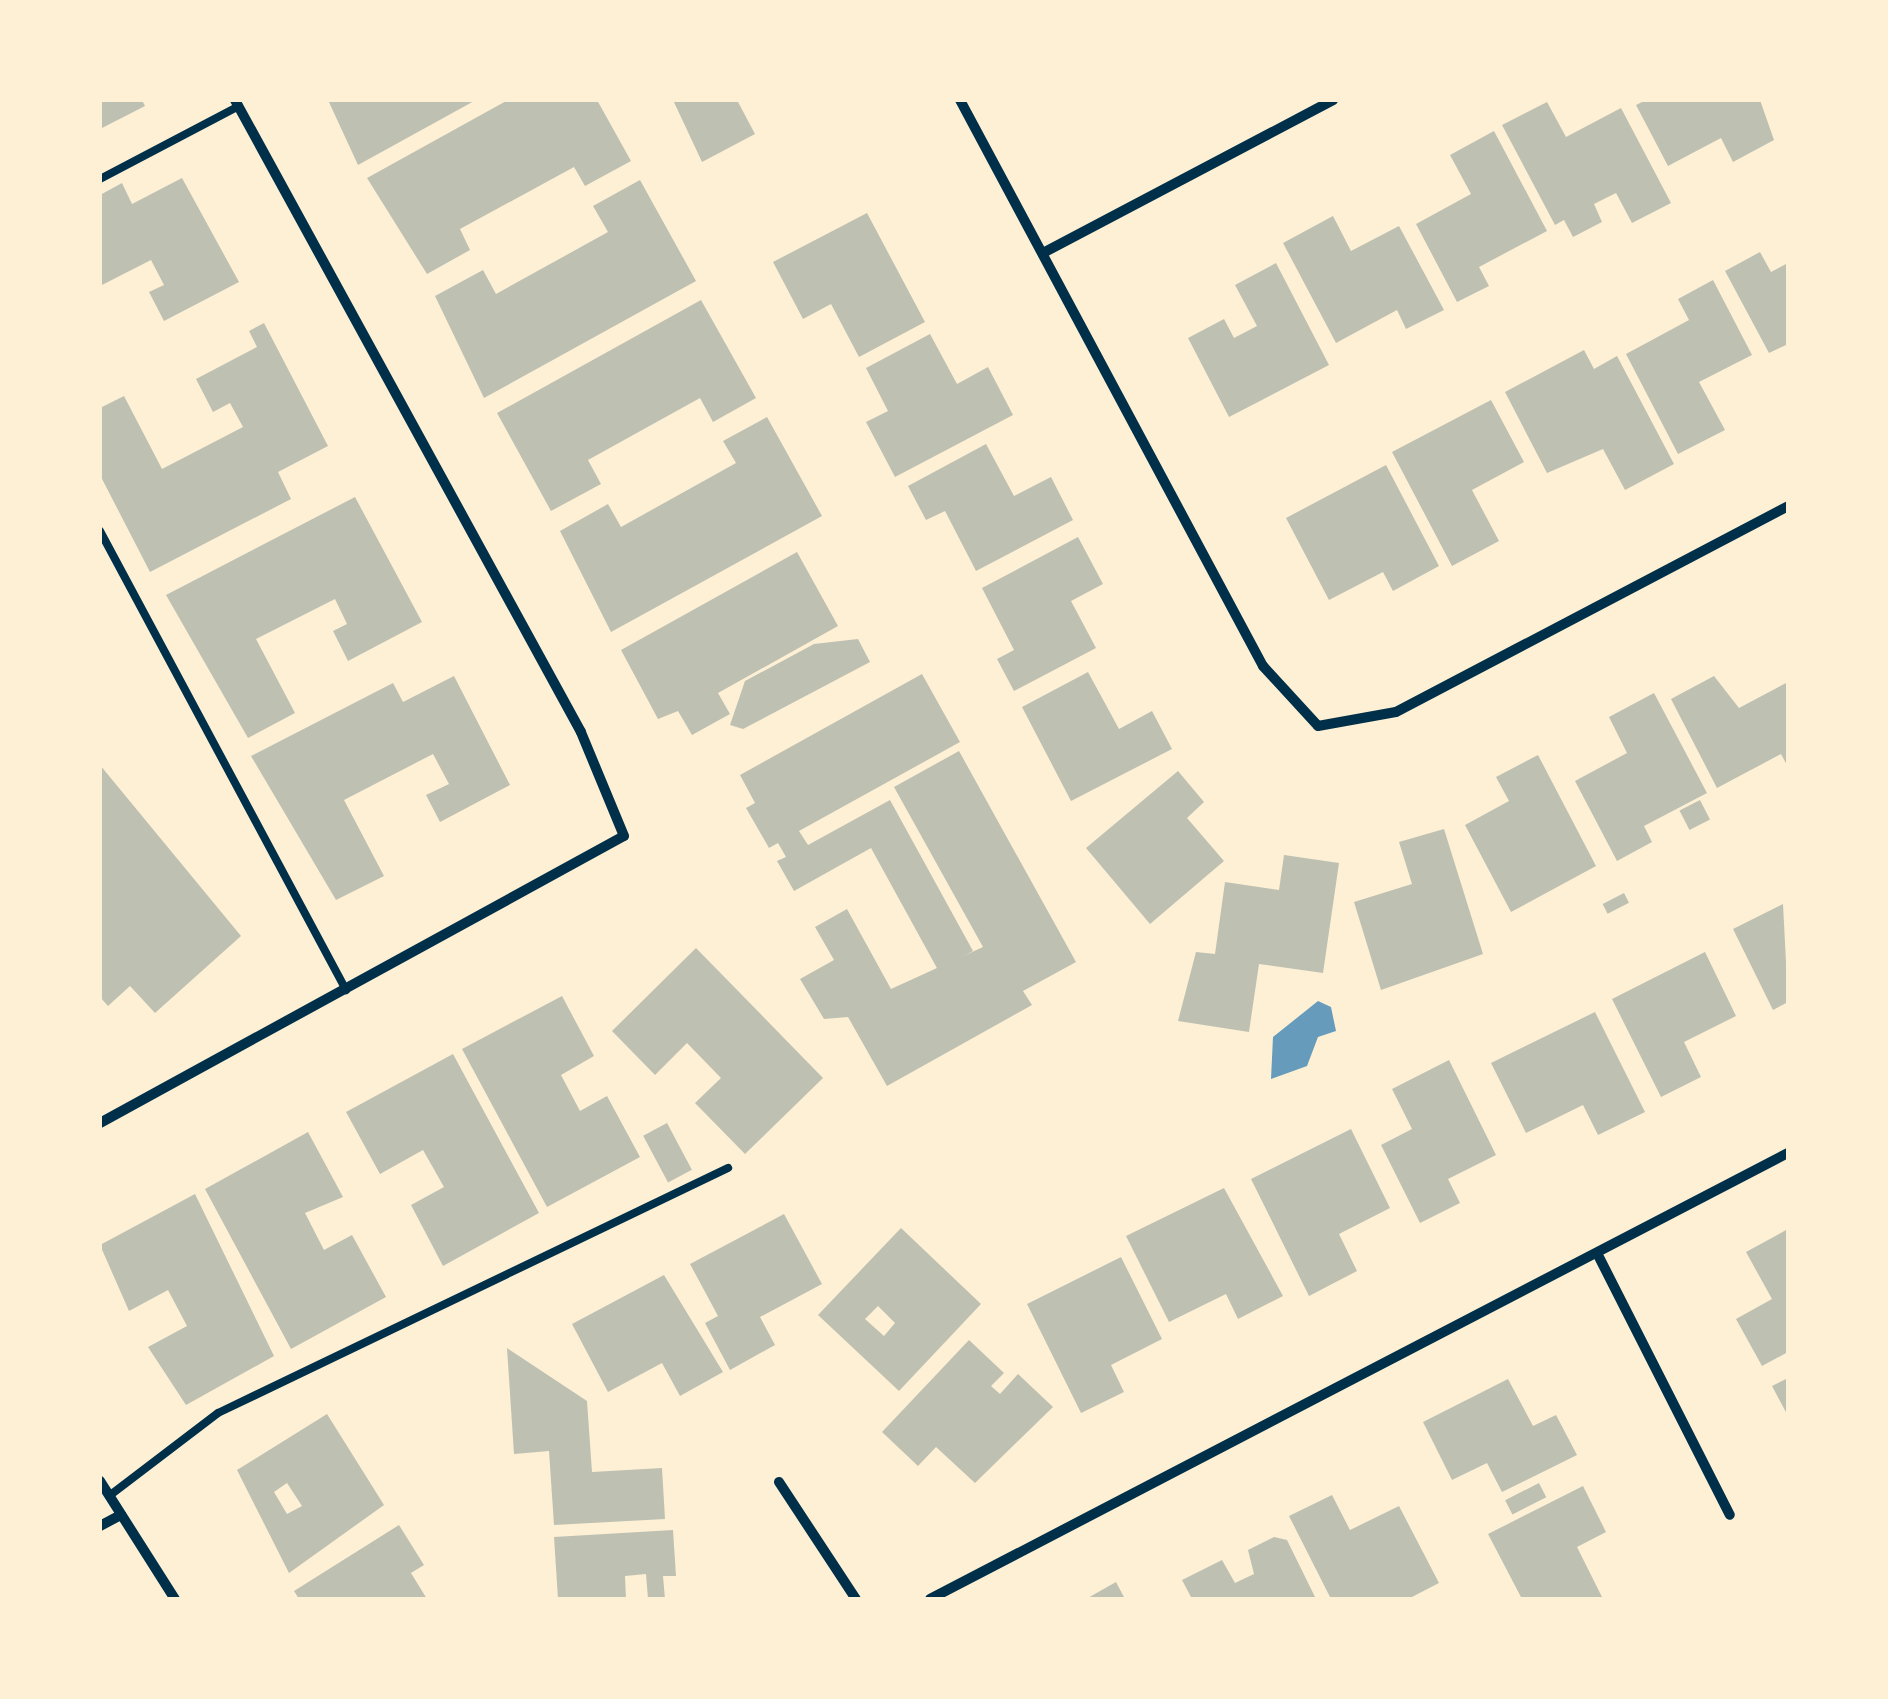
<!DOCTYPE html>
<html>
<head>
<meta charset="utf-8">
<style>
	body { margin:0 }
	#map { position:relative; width:1888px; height:1699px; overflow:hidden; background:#fdf0d5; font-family:Overpass,sans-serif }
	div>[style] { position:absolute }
	.water>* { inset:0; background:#669bbc }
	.building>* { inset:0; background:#bec0b2; transform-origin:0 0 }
	.service>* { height:8px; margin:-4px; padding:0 4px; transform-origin:4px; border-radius:4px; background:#003049 }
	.minor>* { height:10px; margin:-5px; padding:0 5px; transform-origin:5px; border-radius:5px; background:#003049 }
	span { translate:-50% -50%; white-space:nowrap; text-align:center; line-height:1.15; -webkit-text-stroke:10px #fdf0d5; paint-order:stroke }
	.frame { position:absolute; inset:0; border:102px solid #fdf0d5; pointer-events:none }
</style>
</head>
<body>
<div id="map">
	<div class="water">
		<div style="clip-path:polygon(1318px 1001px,1331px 1007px,1336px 1031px,1318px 1037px,1307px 1066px,1271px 1079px,1273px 1037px)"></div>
	</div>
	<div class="building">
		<div style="clip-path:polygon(100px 100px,142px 100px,145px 106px,100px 129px)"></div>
		<div style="clip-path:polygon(328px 100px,476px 100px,358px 165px)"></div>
		<div style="clip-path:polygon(508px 100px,597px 100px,631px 161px,585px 186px,574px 167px,460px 229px,470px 250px,427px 274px,367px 178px)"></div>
		<div style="clip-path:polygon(673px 100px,737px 100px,755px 134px,702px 162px)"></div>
		<div style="clip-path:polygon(1646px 100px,1760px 100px,1774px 140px,1733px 162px,1721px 138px,1668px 166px,1636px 105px)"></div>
		<div style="clip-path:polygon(1547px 102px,1566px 137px,1621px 108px,1671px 203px,1632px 223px,1616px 193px,1594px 204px,1602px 222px,1573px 237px,1564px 220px,1555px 225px,1502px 125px)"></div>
		<div style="clip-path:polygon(1494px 131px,1547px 231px,1479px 267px,1489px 286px,1457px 302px,1416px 224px,1471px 194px,1450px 155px)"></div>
		<div style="clip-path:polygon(182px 178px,239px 282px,164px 321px,149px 292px,164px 285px,151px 260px,100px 286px,100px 195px,122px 183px,132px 204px)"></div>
		<div style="clip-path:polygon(640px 180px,696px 281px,484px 398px,435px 296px,483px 270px,496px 294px,608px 232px,593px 206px)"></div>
		<div style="clip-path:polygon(867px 213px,925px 322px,859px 357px,831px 304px,803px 319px,773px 262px)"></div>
		<div style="clip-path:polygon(1333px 216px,1351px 251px,1399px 226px,1444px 310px,1406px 329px,1397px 310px,1336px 343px,1283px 243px)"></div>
		<div style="clip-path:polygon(1760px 252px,1771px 272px,1788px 263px,1788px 344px,1769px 353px,1725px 271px)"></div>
		<div style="clip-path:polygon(1276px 263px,1329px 365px,1229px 417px,1188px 338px,1224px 319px,1234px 338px,1257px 326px,1235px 285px)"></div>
		<div style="clip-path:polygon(1713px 280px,1752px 355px,1699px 382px,1725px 430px,1678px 454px,1626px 354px,1689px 320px,1678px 299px)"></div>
		<div style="clip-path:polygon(701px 300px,756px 398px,713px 422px,700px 398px,588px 460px,601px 484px,551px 511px,497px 413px)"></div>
		<div style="clip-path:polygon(264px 323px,328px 446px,278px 472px,291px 499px,150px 572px,100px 475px,100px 408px,124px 396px,162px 469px,243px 427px,230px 403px,213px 412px,196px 379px,257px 347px,249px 331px)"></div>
		<div style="clip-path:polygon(930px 334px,957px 384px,988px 367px,1013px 415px,895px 477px,866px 422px,888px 411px,866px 368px)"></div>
		<div style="clip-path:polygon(1584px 350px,1594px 369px,1617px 356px,1674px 464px,1625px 490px,1603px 449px,1547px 473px,1505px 392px)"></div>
		<div style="clip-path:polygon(1491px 400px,1524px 462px,1472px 490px,1499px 541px,1452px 566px,1392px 452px)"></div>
		<div style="clip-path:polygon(767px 417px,822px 516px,611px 632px,560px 531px,608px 504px,621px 527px,736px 463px,723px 441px)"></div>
		<div style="clip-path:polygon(986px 444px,1014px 496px,1051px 477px,1073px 520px,976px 571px,945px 511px,926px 520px,908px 486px)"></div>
		<div style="clip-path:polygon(1386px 465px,1439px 566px,1393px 591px,1383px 572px,1329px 600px,1286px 518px)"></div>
		<div style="clip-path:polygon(355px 497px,422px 622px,348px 661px,333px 631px,347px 624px,335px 599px,256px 639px,295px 713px,248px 738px,166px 595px)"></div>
		<div style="clip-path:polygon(1078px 537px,1103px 584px,1071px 601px,1096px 648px,1014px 691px,997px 659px,1014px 650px,982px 588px)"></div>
		<div style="clip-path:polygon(797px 552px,838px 626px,718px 693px,730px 714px,692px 735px,678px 711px,658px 719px,621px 650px)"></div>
		<div style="clip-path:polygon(858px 639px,870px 662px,743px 729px,730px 725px,745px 681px,814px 644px)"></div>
		<div style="clip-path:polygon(1088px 672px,1119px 729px,1152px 711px,1172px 749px,1071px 801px,1022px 707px)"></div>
		<div style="clip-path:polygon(922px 674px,960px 742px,799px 831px,808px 845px,890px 800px,973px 951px,938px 970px,871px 848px,794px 891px,777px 861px,786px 857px,778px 843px,769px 848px,746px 808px,755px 803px,740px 775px)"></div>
		<div style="clip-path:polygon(454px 676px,510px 785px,440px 822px,426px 795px,449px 784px,433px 754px,344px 800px,384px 876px,336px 900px,251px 756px,393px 683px,403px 702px)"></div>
		<div style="clip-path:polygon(1714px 676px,1739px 708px,1786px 683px,1788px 767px,1781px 754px,1717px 788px,1671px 699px)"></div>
		<div style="clip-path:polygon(1654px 693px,1707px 793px,1644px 826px,1652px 842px,1617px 861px,1575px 781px,1627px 753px,1609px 717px)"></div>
		<div style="clip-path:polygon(959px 751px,1076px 962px,1023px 991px,1032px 1005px,887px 1086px,848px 1017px,824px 1019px,800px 979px,834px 960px,815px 927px,847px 909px,891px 989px,983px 947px,894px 787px)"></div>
		<div style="clip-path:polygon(1538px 755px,1596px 866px,1511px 912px,1465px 825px,1509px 801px,1496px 777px)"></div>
		<div style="clip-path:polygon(100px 765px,241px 936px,155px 1013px,130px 986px,108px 1006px,100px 997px)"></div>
		<div style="clip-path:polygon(1178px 771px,1204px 802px,1187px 818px,1224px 861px,1150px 924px,1086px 848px)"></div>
		<div style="left:1700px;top:800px;width:22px;height:23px;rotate:63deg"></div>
		<div style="clip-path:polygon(1444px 829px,1483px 954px,1381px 990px,1354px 902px,1412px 884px,1399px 842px)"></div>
		<div style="clip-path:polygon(1284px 855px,1339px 863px,1323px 973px,1259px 964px,1249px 1032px,1178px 1021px,1196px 952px,1215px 954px,1225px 882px,1279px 890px)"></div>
		<div style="left:1624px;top:893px;width:11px;height:24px;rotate:63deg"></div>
		<div style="clip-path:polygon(1783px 904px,1788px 1002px,1773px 1010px,1733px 929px)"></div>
		<div style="clip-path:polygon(696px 948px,823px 1078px,745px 1154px,695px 1103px,721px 1078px,687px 1043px,655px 1075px,612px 1031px)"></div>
		<div style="clip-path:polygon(1705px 952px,1736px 1016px,1684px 1042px,1701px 1077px,1661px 1097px,1612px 999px)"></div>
		<div style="clip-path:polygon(562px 996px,594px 1056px,561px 1075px,580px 1111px,607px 1096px,640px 1157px,547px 1207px,462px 1049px)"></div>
		<div style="clip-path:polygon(1595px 1012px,1645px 1112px,1598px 1135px,1583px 1105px,1526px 1133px,1491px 1063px)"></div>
		<div style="clip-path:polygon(453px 1054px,539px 1213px,443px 1266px,411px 1205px,444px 1187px,423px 1150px,380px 1174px,346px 1112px)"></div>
		<div style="clip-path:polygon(1449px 1060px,1496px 1155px,1448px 1179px,1460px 1203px,1420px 1223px,1381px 1145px,1412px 1129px,1392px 1089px)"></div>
		<div style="left:667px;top:1123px;width:53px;height:27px;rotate:62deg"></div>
		<div style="clip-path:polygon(1351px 1129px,1390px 1208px,1339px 1234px,1357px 1271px,1309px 1296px,1251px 1179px)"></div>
		<div style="clip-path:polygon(308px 1132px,343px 1197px,305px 1213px,324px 1250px,352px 1235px,386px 1297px,291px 1349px,205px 1189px)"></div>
		<div style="clip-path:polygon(1224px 1188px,1283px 1296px,1238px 1319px,1226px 1294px,1169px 1322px,1126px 1236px)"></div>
		<div style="clip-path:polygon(195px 1194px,274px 1356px,186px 1405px,148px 1347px,187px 1326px,168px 1290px,129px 1311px,100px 1245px)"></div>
		<div style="clip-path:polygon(784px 1214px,822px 1284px,760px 1317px,775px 1345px,730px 1370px,705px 1323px,718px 1316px,690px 1264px)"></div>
		<div style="clip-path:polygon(evenodd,901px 1228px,981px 1304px,899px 1391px,818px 1315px,901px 1228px,878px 1306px,895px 1323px,884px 1336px,865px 1319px,878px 1306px)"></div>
		<div style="clip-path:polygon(1788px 1229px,1788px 1352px,1762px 1366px,1736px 1319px,1772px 1299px,1746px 1252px)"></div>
		<div style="clip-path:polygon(1121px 1257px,1162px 1339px,1111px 1365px,1124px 1392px,1081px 1413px,1027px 1304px)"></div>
		<div style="clip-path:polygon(664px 1275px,723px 1372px,680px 1396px,662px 1363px,608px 1392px,572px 1324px)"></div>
		<div style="clip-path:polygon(969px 1340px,1004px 1373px,991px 1386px,1000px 1394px,1018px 1374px,1053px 1407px,975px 1483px,936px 1447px,918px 1466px,882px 1432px)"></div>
		<div style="clip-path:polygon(507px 1348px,587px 1401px,592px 1472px,662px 1468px,665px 1519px,554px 1525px,549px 1451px,514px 1454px)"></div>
		<div style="clip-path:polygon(1788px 1378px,1788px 1416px,1772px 1386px)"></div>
		<div style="clip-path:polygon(1508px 1379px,1533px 1426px,1556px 1415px,1577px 1455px,1502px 1492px,1487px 1463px,1452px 1480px,1423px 1422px)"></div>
		<div style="clip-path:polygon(evenodd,327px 1414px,384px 1505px,289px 1573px,237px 1470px,327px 1414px,287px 1483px,302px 1506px,287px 1514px,274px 1492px,287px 1483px)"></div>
		<div style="left:1539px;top:1483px;width:16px;height:38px;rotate:63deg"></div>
		<div style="clip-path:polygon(1583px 1486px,1606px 1532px,1577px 1547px,1603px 1599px,1522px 1599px,1488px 1534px)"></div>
		<div style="clip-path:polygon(1332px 1495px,1350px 1530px,1399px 1506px,1439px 1583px,1408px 1599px,1331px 1599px,1289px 1516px)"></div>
		<div style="clip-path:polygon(399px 1525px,424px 1565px,411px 1573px,427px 1599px,299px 1599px,294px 1591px)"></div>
		<div style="clip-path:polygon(673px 1530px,676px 1576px,663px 1576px,665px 1599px,648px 1599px,646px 1574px,625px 1576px,626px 1599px,558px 1599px,554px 1537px)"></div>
		<div style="clip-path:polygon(1274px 1537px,1287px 1540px,1316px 1599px,1192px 1599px,1182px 1580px,1222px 1560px,1235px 1583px,1254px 1574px,1248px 1550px)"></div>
		<div style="clip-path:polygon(1116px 1582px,1125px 1599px,1086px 1599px)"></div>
	</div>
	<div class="service">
		<div style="left:100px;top:179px;width:157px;rotate:-27.7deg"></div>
		<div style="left:100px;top:531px;width:521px;rotate:61.81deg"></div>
		<div style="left:109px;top:1496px;width:137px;rotate:-37.3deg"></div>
		<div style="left:218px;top:1413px;width:566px;rotate:-25.66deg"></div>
	</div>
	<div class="minor">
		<div style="left:960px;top:100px;width:642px;rotate:61.84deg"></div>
		<div style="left:1263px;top:666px;width:81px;rotate:47.5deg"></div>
		<div style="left:1318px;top:726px;width:79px;rotate:-10.2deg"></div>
		<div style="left:1396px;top:712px;width:443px;rotate:-27.7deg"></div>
		<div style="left:1043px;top:253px;width:328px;rotate:-27.8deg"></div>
		<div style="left:100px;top:1123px;width:597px;rotate:-28.71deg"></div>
		<div style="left:624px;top:836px;width:113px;rotate:-112.5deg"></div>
		<div style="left:581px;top:732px;width:721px;rotate:-118.7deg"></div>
		<div style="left:1599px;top:1257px;width:289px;rotate:63.1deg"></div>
		<div style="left:100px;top:1481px;width:140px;rotate:57.6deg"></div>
		<div style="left:779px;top:1482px;width:140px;rotate:56.7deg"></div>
		<div style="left:100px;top:1526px;width:24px;rotate:-28deg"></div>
		<div style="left:930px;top:1599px;width:967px;rotate:-27.47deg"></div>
	</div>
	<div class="frame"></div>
</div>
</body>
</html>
